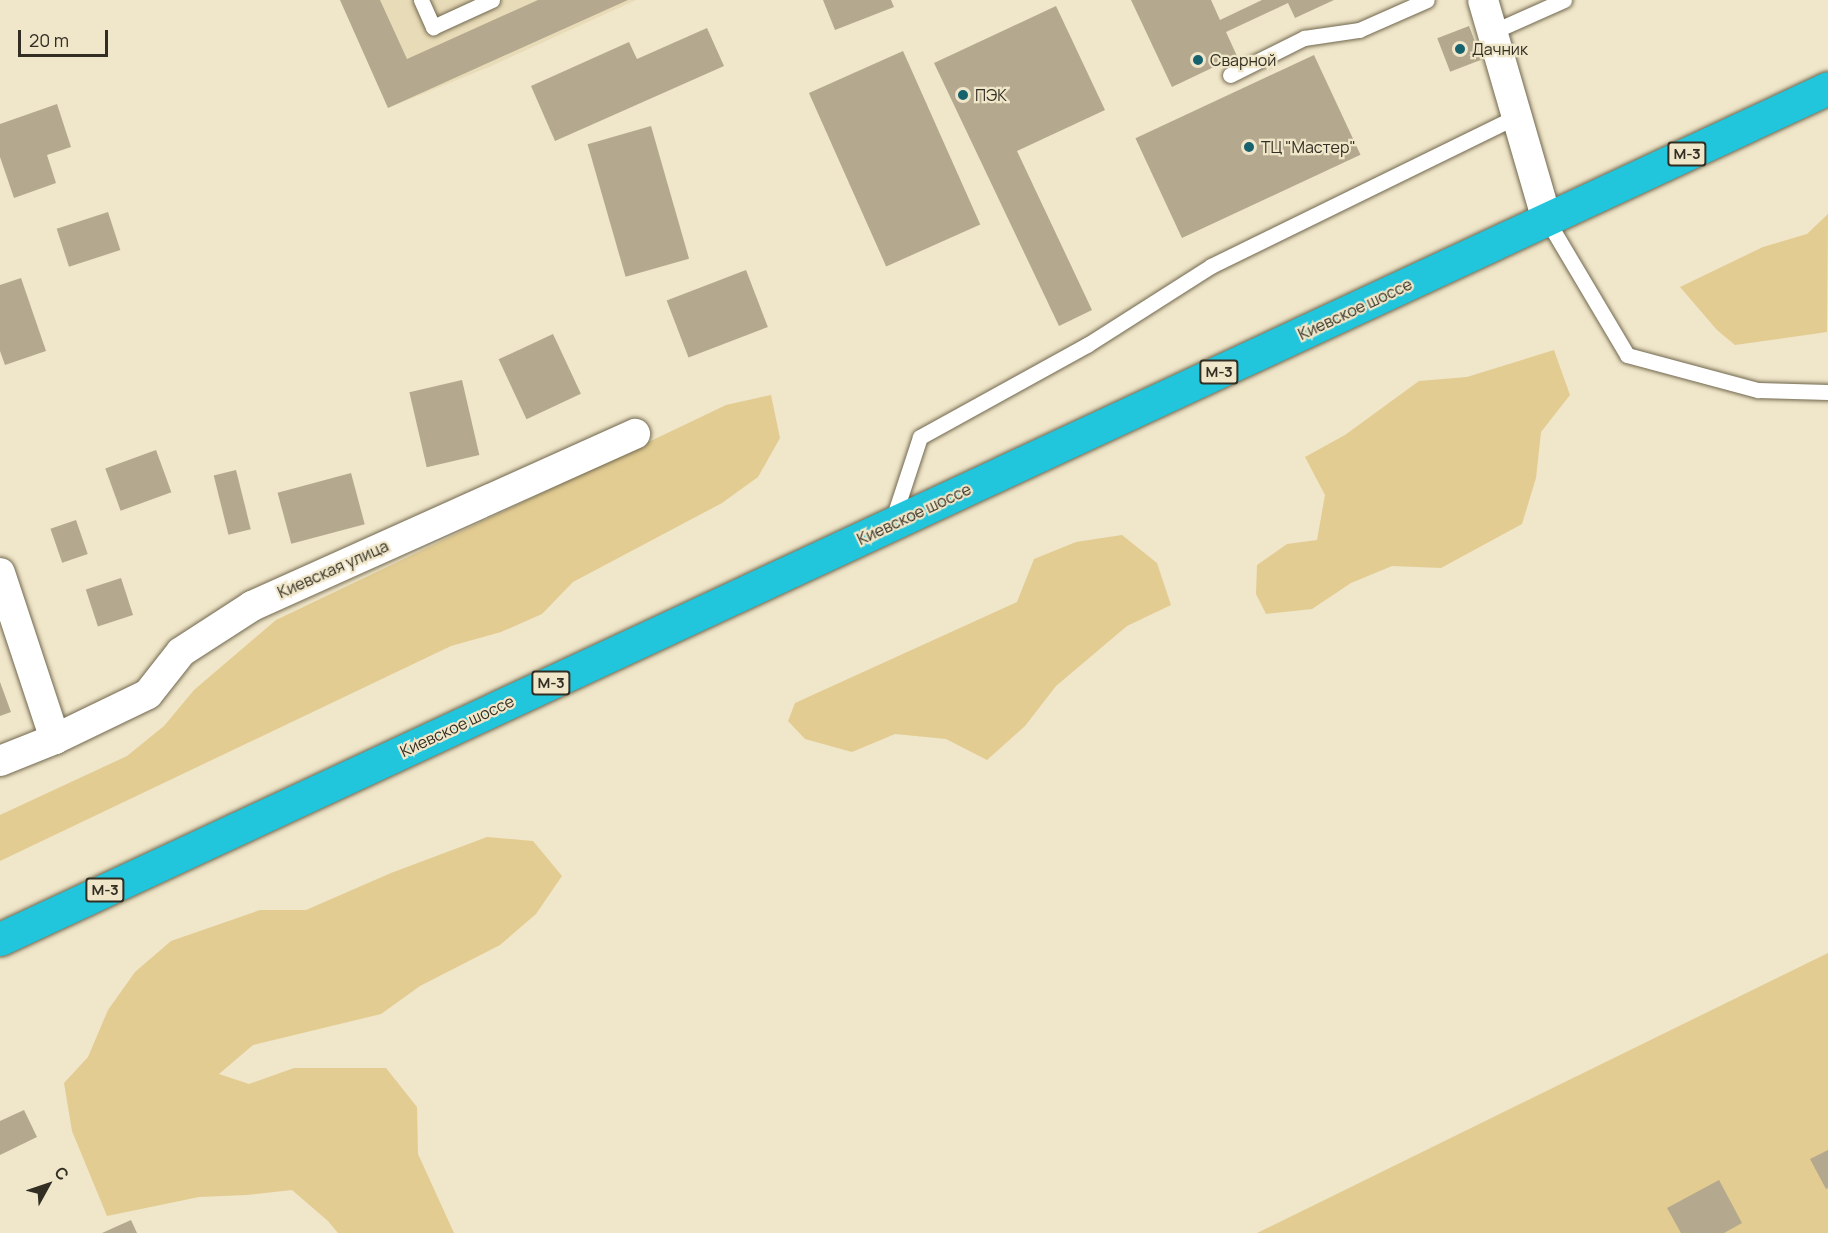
<!DOCTYPE html>
<html>
<head>
<meta charset="utf-8">
<style>
	body { margin:0 }
	#map { position:relative; width:1828px; height:1233px; overflow:hidden; background:#f0e6c9; font-family:Manrope,sans-serif }
	div>[style] { position:absolute }
	.built>* { inset:0; background:#e8dbb7 }
	.green>* { inset:0; background:#e2cc92 }
	.building>* { inset:0; background:#b4a98e; transform-origin:0 0 }
	.roads { filter:drop-shadow(0 0 2px #70674e) drop-shadow(0 0 2px #70674e) }
	.lane>* { height:15px; margin:-7.5px; padding:0 7.5px; transform-origin:7.5px; border-radius:7.5px; background:#fff }
	.street>* { height:30px; margin:-15px; padding:0 15px; transform-origin:15px; border-radius:15px; background:#fff }
	.highway>* { height:33px; margin:-16.5px; padding:0 16.5px; transform-origin:16.5px; border-radius:16.5px; background:#21c5dc }
	.dots>* { width:16px; height:16px; translate:-50% -50%; box-sizing:border-box; border:3px solid #f0e6c9; border-radius:50% }
	span { translate:-50% -50%; white-space:nowrap; text-align:center; line-height:1.15; -webkit-text-stroke:4.5px #f0e6c9; paint-order:stroke }
	.shield-label span { padding:2px 4px; background:#f0e6c9; border:2px solid; border-radius:4px; -webkit-text-stroke-width:0 }
	.shield-label { font-size:15px; color:#322e23; font-weight:700 }
	.poi-label { font-size:16px; color:#322e23 }
	.left { translate:0 -50%; text-align:left }
	.street-label { font-size:16px; color:#322e23 }
	.north { position:absolute; left:18px; top:1155px; width:60px; height:60px; -webkit-text-stroke:4px #f0e6c9; paint-order:stroke; rotate:50deg; font-size:16px; font-weight:700; line-height:24px; text-align:center; color:#322e23 }
	.north::after { content:''; display:block; margin:auto; width:21px; height:27px; background:#322e23; clip-path:polygon(50% 0,100% 100%,50% 72%,0 100%) }
	.scale { position:absolute; left:18px; top:30px; width:90px; height:27px; box-sizing:border-box; border:3px solid #322e23; border-top:0; padding-left:8px; font-size:18px; line-height:21px; white-space:nowrap; color:#322e23; -webkit-text-stroke:4px #f0e6c9; paint-order:stroke }
</style>
</head>
<body>
<div id="map">
	<div class="built">
		<div style="clip-path:polygon(340px 0,636px 0,491px 66px,388px 108px)"></div>
	</div>
	<div class="green">
		<div style="clip-path:polygon(1828px 214px,1827px 332px,1735px 345px,1717px 330px,1680px 287px,1763px 247px,1807px 234px)"></div>
		<div style="clip-path:polygon(1554px 350px,1570px 395px,1541px 432px,1536px 478px,1522px 524px,1441px 568px,1392px 566px,1351px 583px,1312px 609px,1266px 614px,1256px 594px,1257px 565px,1287px 544px,1317px 540px,1325px 495px,1305px 457px,1345px 435px,1419px 381px,1467px 377px)"></div>
		<div style="clip-path:polygon(771px 395px,780px 438px,758px 477px,722px 503px,573px 582px,542px 614px,501px 632px,451px 646px,0 861px,0 815px,127px 756px,164px 726px,194px 690px,276px 620px,726px 405px)"></div>
		<div style="clip-path:polygon(1122px 535px,1157px 563px,1171px 605px,1127px 626px,1056px 686px,1025px 726px,987px 760px,946px 739px,895px 734px,852px 752px,805px 739px,788px 721px,795px 703px,1017px 602px,1034px 559px,1076px 542px)"></div>
		<div style="clip-path:polygon(487px 837px,533px 841px,562px 876px,536px 914px,500px 945px,420px 986px,381px 1014px,253px 1045px,219px 1074px,249px 1084px,294px 1068px,386px 1068px,417px 1107px,418px 1154px,454px 1233px,338px 1233px,328px 1221px,292px 1190px,247px 1195px,199px 1197px,107px 1216px,72px 1131px,64px 1083px,88px 1057px,108px 1010px,135px 972px,171px 941px,260px 910px,306px 910px,391px 873px)"></div>
		<div style="clip-path:polygon(1828px 953px,1828px 1233px,1257px 1233px)"></div>
	</div>
	<div class="building">
		<div style="clip-path:polygon(340px 0,380px 0,407px 59px,538px 0,628px 0,388px 108px)"></div>
		<div style="clip-path:polygon(823px 0,891px 0,894px 7px,835px 30px)"></div>
		<div style="clip-path:polygon(1131px 0,1211px 0,1220px 20px,1262px 0,1334px 0,1295px 18px,1288px 3px,1226px 32px,1237px 56px,1172px 87px)"></div>
		<div style="clip-path:polygon(1056px 6px,1105px 110px,1017px 151px,1092px 310px,1059px 326px,934px 63px)"></div>
		<div style="left:1469px;top:26px;width:36px;height:34px;rotate:69deg"></div>
		<div style="clip-path:polygon(707px 28px,724px 66px,555px 141px,531px 86px,629px 42px,637px 59px)"></div>
		<div style="left:903px;top:51px;width:190px;height:103px;rotate:66deg"></div>
		<div style="left:1314px;top:55px;width:110px;height:197px;rotate:65deg"></div>
		<div style="clip-path:polygon(57px 104px,71px 147px,47px 155px,56px 183px,14px 198px,0 157px,0 124px)"></div>
		<div style="left:651px;top:126px;width:138px;height:66px;rotate:74deg"></div>
		<div style="left:108px;top:212px;width:40px;height:54px;rotate:72deg"></div>
		<div style="left:746px;top:270px;width:61px;height:85px;rotate:69deg"></div>
		<div style="clip-path:polygon(21px 278px,46px 351px,5px 365px,0 351px,0 285px)"></div>
		<div style="left:553px;top:334px;width:66px;height:60px;rotate:65deg"></div>
		<div style="left:462px;top:380px;width:77px;height:54px;rotate:77deg"></div>
		<div style="left:156px;top:450px;width:45px;height:54px;rotate:70deg"></div>
		<div style="left:236px;top:470px;width:61px;height:23px;rotate:76deg"></div>
		<div style="left:351px;top:473px;width:53px;height:76px;rotate:75deg"></div>
		<div style="left:76px;top:520px;width:36px;height:27px;rotate:71deg"></div>
		<div style="left:121px;top:578px;width:39px;height:37px;rotate:72deg"></div>
		<div style="clip-path:polygon(0 682px,11px 712px,0 716px)"></div>
		<div style="clip-path:polygon(24px 1110px,37px 1137px,0 1155px,0 1121px)"></div>
		<div style="clip-path:polygon(1828px 1150px,1828px 1188px,1826px 1189px,1810px 1159px)"></div>
		<div style="clip-path:polygon(1719px 1180px,1742px 1223px,1724px 1233px,1681px 1233px,1667px 1208px)"></div>
		<div style="clip-path:polygon(131px 1220px,137px 1233px,102px 1233px)"></div>
	</div>
	<div class="roads">
		<div class="lane">
			<div style="left:421px;top:0;width:30px;rotate:66deg"></div>
			<div style="left:433px;top:27px;width:65px;rotate:-24.6deg"></div>
			<div style="left:1492px;top:32px;width:79px;rotate:-24deg"></div>
			<div style="left:1230px;top:75px;width:83px;rotate:-26.6deg"></div>
			<div style="left:1304px;top:38px;width:56px;rotate:-8.3deg"></div>
			<div style="left:1359px;top:30px;width:74px;rotate:-23.8deg"></div>
			<div style="left:1547px;top:220px;width:157px;rotate:59.3deg"></div>
			<div style="left:1627px;top:355px;width:136px;rotate:15deg"></div>
			<div style="left:1758px;top:390px;width:70px;rotate:1.6deg"></div>
			<div style="left:892px;top:522px;width:89px;rotate:-71.8deg"></div>
			<div style="left:920px;top:437px;width:191px;rotate:-28.9deg"></div>
			<div style="left:1087px;top:345px;width:147px;rotate:-32.5deg"></div>
			<div style="left:1211px;top:266px;width:341px;rotate:-26.1deg"></div>
		</div>
		<div class="street">
			<div style="left:1483px;top:0;width:229px;rotate:73.8deg"></div>
			<div style="left:0;top:573px;width:175px;rotate:71.7deg"></div>
			<div style="left:0;top:761px;width:59px;rotate:-21.8deg"></div>
			<div style="left:55px;top:739px;width:103px;rotate:-25.8deg"></div>
			<div style="left:148px;top:694px;width:53px;rotate:-51.8deg"></div>
			<div style="left:181px;top:652px;width:85px;rotate:-32.9deg"></div>
			<div style="left:252px;top:606px;width:420px;rotate:-24.2deg"></div>
		</div>
		<div class="highway">
			<div style="left:0;top:939px;width:2016px;rotate:-24.96deg"></div>
		</div>
	</div>
	<div class="dots">
		<div style="left:1460px;top:49px;background:#16626e"></div>
		<div style="left:1198px;top:60px;background:#16626e"></div>
		<div style="left:963px;top:95px;background:#16626e"></div>
		<div style="left:1249px;top:147px;background:#16626e"></div>
	</div>
	<div class="shield-label">
		<span style="left:1687px;top:154px">М-3</span>
		<span style="left:1219px;top:372px">М-3</span>
		<span style="left:551px;top:683px">М-3</span>
		<span style="left:105px;top:890px">М-3</span>
	</div>
	<div class="poi-label">
		<span class="left" style="left:1472px;top:49px">Дачник</span>
		<span class="left" style="left:1210px;top:60px">Сварной</span>
		<span class="left" style="left:975px;top:95px">ПЭК</span>
		<span class="left" style="left:1261px;top:147px">ТЦ "Мастер"</span>
	</div>
	<div class="street-label">
		<span style="left:1355px;top:309px;rotate:-25deg">Киевское шоссе</span>
		<span style="left:914px;top:514px;rotate:-25deg">Киевское шоссе</span>
		<span style="left:333px;top:569px;rotate:-24deg">Киевская улица</span>
		<span style="left:457px;top:726px;rotate:-25deg">Киевское шоссе</span>
	</div>
	<div class="north">С</div>
	<div class="scale">20 m</div>
</div>
</body>
</html>
